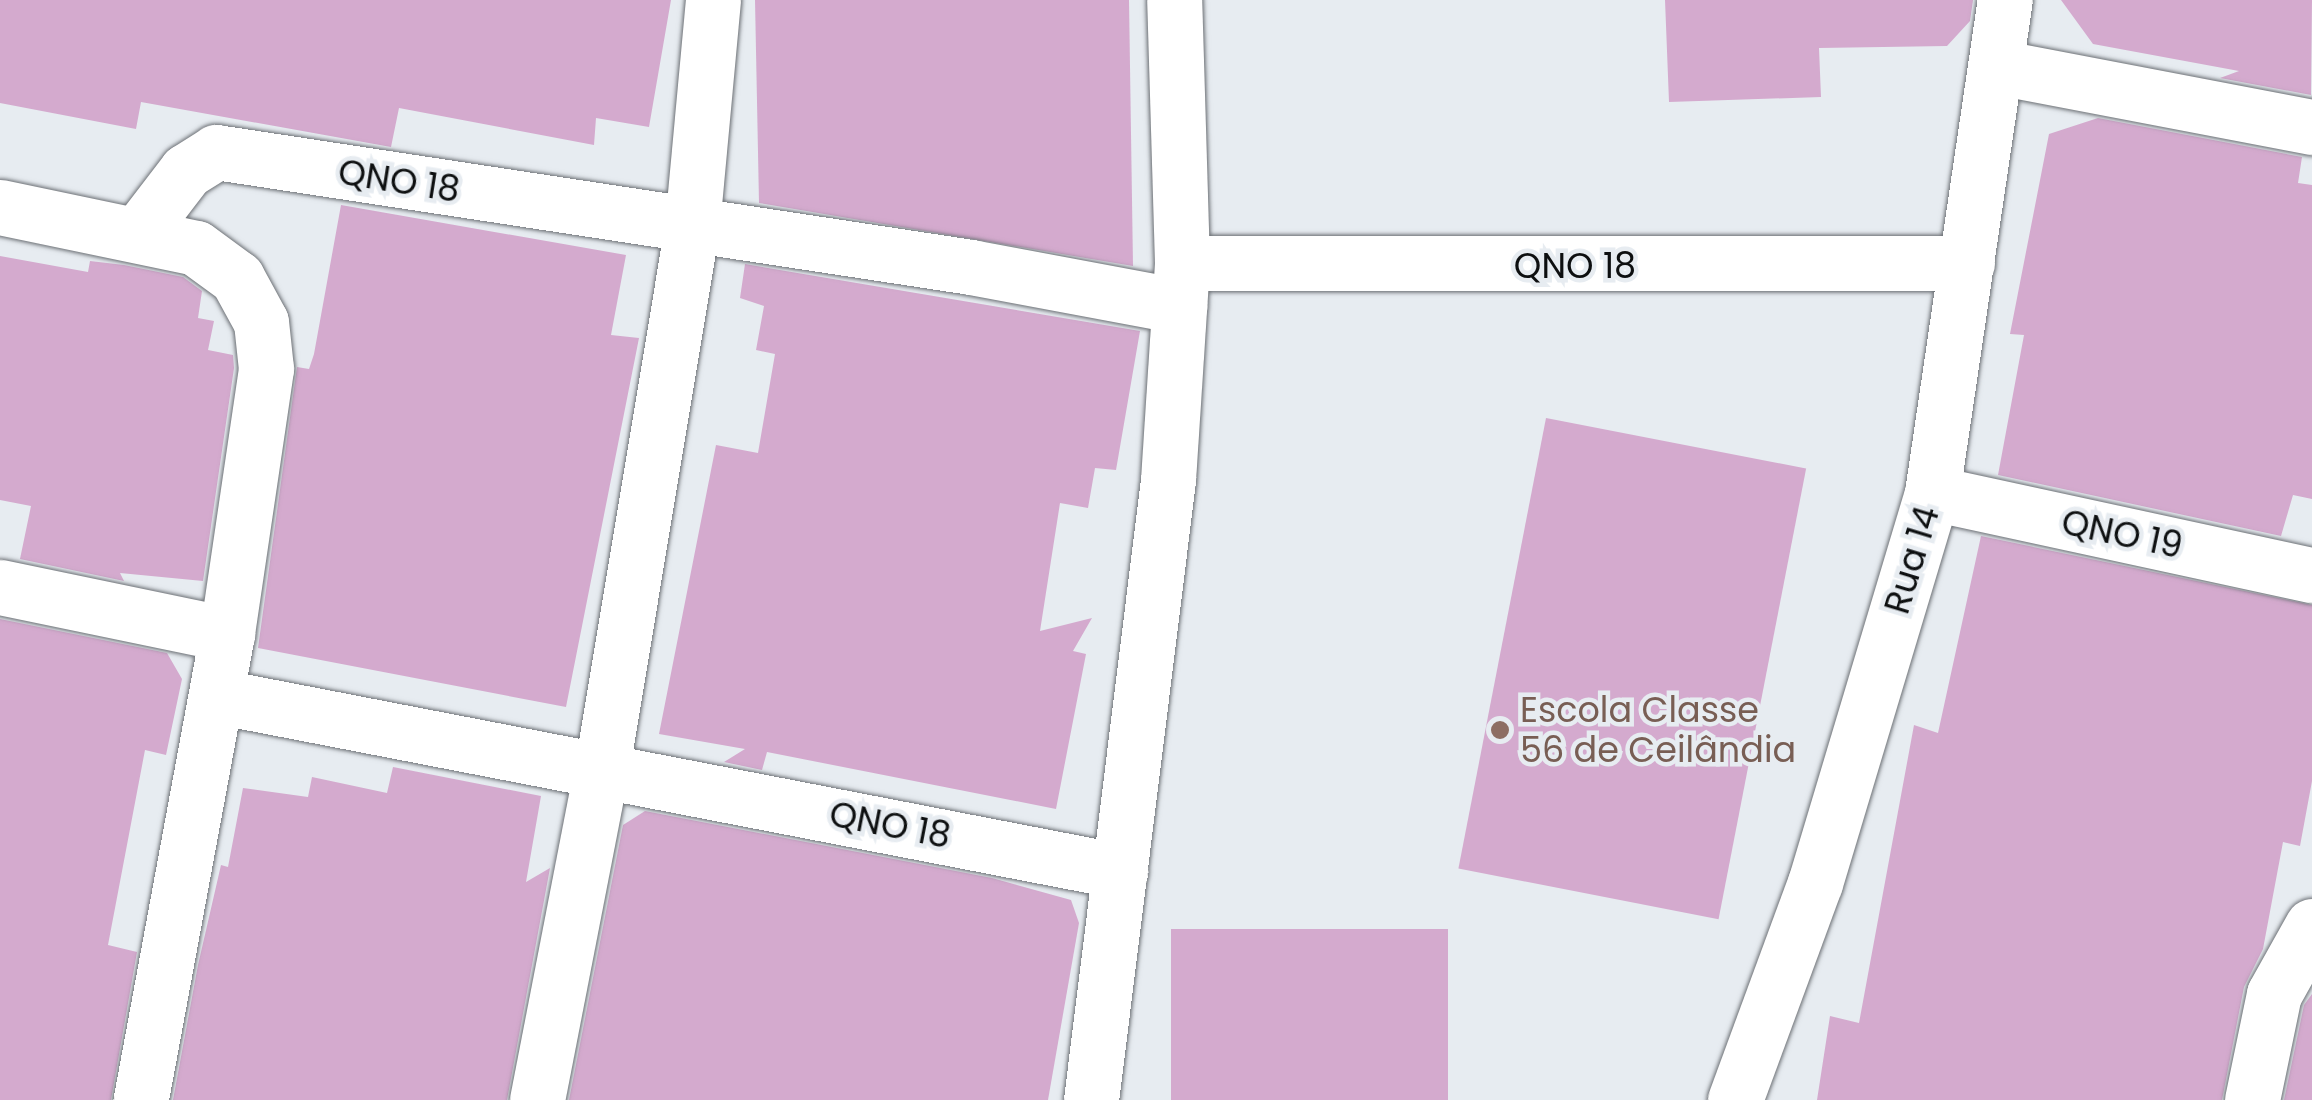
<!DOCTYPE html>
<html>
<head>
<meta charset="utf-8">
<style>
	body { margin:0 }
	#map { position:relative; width:2312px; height:1100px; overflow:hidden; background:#e7ecf1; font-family:Poppins,sans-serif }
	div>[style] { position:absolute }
	.building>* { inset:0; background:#d4aace; transform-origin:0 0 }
	.roads { filter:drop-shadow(0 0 2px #6c7075) drop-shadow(0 0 2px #6c7075) }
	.minor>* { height:55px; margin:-27.5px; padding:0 27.5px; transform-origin:27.5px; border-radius:27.5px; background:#fff }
	.dots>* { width:28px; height:28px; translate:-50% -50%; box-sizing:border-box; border:5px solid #e7ecf1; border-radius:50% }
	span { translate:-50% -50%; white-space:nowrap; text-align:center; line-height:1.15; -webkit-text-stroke:9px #e7ecf1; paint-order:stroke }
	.street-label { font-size:35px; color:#0d0f10 }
	.education-label { font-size:35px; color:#785e54 }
	.left { translate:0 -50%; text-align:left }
</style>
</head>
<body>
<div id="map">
	<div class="building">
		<div style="clip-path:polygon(0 0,671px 0,649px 127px,596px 118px,594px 145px,399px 108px,391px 147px,141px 102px,136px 129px,0 103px)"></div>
		<div style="clip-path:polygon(755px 0,1129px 0,1133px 266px,759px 203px)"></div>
		<div style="clip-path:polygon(1665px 0,1973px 0,1970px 21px,1947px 46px,1819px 48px,1821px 97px,1669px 102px)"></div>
		<div style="clip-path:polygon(2061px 0,2312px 0,2311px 95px,2220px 78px,2239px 71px,2093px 44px)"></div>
		<div style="clip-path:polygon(2098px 118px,2302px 157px,2298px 183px,2312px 185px,2312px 499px,2293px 495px,2281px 536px,1998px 475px,2024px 335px,2010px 334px,2049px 134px)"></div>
		<div style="clip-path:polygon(341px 205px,626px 255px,611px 335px,639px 338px,566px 707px,258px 648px,297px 367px,309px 369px,314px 354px)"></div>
		<div style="clip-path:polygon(0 256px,88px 272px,90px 261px,124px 265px,183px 277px,202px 291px,198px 318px,214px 321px,208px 350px,233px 355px,234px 368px,203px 581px,120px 573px,124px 581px,20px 559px,31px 506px,0 500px)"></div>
		<div style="clip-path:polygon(745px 264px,1140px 331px,1116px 470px,1095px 468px,1088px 508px,1060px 503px,1040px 631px,1092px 618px,1073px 651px,1086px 654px,1056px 809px,767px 752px,762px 770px,724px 762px,745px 749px,659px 734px,716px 445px,758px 453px,775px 354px,756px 350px,764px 306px,740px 298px)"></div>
		<div style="left:1546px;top:418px;width:265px;height:459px;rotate:11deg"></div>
		<div style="clip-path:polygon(1981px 536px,2312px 605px,2312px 781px,2300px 846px,2283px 842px,2263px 949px,2244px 987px,2222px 1100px,1817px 1100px,1830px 1016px,1859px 1023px,1914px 725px,1938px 733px)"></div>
		<div style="clip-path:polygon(0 619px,167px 653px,182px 679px,166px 755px,145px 750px,108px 945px,137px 952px,111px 1100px,0 1100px)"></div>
		<div style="clip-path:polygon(393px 767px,541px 796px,526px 882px,550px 868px,507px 1100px,173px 1100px,198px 965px,221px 865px,228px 867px,243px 788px,308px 797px,312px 777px,387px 793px)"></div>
		<div style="clip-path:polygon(645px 811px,992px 878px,1071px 900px,1079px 923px,1048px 1100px,569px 1100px,623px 825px)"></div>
		<div style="left:1171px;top:929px;width:277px;height:171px"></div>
		<div style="clip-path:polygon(2312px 994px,2312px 1100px,2284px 1100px,2304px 1005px)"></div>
	</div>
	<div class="roads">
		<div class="minor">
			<div style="left:1997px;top:67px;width:321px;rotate:10.8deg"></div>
			<div style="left:0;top:207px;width:200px;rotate:11.8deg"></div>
			<div style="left:196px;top:248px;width:51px;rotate:36.2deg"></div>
			<div style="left:237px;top:278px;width:50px;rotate:61.4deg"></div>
			<div style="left:261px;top:322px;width:47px;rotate:83.9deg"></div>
			<div style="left:266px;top:369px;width:268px;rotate:98.4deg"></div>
			<div style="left:227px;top:634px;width:474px;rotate:100.5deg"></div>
			<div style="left:140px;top:231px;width:76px;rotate:-52.5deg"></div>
			<div style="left:186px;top:171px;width:36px;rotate:-32deg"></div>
			<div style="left:216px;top:152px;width:764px;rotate:8.66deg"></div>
			<div style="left:971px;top:267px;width:212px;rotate:10.6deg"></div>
			<div style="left:1182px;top:263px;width:785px"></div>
			<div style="left:1932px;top:493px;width:389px;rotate:12.2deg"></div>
			<div style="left:0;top:587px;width:232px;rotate:11.7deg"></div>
			<div style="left:216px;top:696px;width:921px;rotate:10.96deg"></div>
			<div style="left:537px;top:1100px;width:339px;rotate:-79deg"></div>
			<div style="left:602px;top:767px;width:548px;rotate:-80.55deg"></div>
			<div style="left:692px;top:226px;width:227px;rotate:-84.7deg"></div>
			<div style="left:1091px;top:1100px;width:625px;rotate:-82.92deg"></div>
			<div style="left:1168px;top:480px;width:217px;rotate:-86.3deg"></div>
			<div style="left:1182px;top:263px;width:263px;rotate:-91.7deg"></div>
			<div style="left:1735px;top:1100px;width:231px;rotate:-69.8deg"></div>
			<div style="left:1815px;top:883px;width:407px;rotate:-73.3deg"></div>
			<div style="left:1932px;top:493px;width:498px;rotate:-81.6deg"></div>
			<div style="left:2252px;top:1100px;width:108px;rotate:-78.3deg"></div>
			<div style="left:2274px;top:994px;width:78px;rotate:-60.8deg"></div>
		</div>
	</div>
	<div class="dots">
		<div style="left:1500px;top:730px;background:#8d6e63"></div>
	</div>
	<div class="street-label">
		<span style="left:399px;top:181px;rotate:9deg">QNO 18</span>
		<span style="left:1575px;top:266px">QNO 18</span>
		<span style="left:2122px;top:534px;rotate:12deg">QNO 19</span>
		<span style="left:1912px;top:560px;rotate:-73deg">Rua 14</span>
		<span style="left:890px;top:825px;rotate:11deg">QNO 18</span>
	</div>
	<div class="education-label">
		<span class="left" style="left:1520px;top:730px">Escola Classe<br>56 de Ceilândia</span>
	</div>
</div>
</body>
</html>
